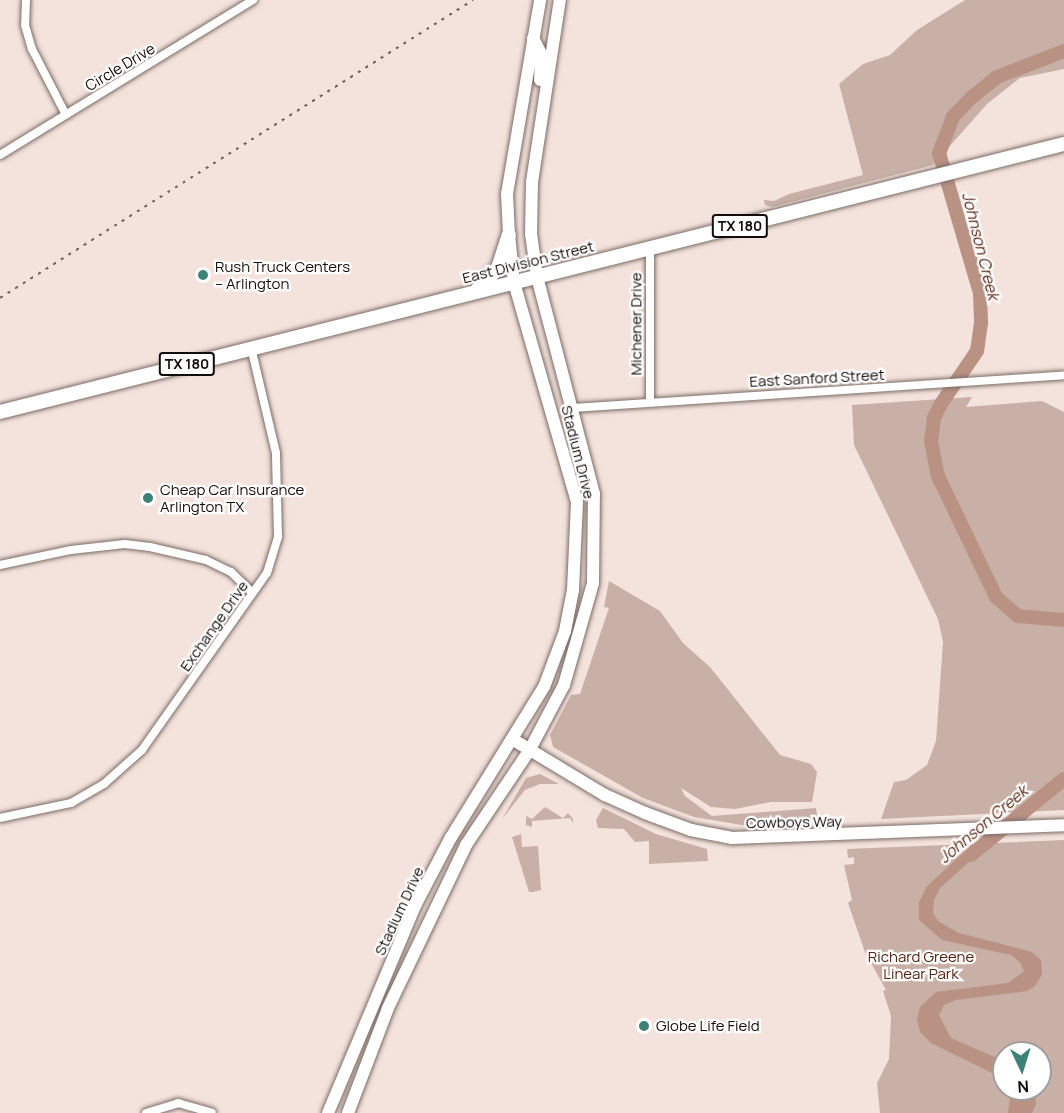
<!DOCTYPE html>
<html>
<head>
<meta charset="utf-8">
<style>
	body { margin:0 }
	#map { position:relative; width:1064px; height:1113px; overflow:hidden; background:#f4e2dc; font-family:Manrope,sans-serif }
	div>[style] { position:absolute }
	.green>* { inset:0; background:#c8b0a7 }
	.water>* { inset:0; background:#b99284 }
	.river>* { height:14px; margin:-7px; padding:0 7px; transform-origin:7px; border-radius:7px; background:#b99284 }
	.roads { filter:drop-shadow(0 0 2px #7b6c66) drop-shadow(0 0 2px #7b6c66) }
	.street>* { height:8px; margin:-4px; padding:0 4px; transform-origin:4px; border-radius:4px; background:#fff }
	.secondary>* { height:12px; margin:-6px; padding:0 6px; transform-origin:6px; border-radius:6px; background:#fff }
	.primary>* { height:14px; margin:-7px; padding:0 7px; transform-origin:7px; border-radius:7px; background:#fff }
	.rail>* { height:2px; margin-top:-1px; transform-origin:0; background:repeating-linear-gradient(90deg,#6d635f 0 3px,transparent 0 9px) }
	.dots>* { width:16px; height:16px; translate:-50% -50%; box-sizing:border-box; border:3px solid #fff; border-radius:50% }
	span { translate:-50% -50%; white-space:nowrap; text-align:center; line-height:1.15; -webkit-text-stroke:4.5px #fff; paint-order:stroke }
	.shield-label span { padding:2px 4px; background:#fff; border:2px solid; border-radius:4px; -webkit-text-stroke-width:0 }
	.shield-label { font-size:14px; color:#120c0a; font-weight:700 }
	.street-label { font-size:15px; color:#120c0a }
	.poi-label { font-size:15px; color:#120c0a }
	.left { translate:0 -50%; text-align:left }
	.park-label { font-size:15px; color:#55220f }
	.water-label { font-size:16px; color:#562410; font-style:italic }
	.north { position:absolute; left:992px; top:1041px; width:60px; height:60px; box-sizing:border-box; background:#fff; border:2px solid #a09e9d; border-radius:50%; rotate:176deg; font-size:16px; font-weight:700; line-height:24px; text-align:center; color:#120c0a }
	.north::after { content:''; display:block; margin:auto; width:21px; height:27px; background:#3d8276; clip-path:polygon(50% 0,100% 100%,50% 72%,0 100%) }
</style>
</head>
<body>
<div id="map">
	<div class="green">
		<div style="clip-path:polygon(965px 0,1064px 0,1064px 69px,1020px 78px,987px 104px,933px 165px,772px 207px,765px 205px,764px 200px,774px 201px,789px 194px,863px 175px,839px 84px,863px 64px,890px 55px,917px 30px)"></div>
		<div style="clip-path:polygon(972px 397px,966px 407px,1042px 401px,1064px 412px,1064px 810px,881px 819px,894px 782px,906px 780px,927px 765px,936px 741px,943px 642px,938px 619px,854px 445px,852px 405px)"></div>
		<div style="clip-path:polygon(609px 581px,660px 611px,683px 643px,710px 667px,780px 755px,811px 764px,817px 772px,812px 802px,771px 802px,735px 809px,711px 807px,681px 788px,685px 796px,712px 816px,816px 808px,817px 815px,822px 813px,821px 822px,742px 825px,694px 817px,643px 798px,553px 747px,550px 735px,571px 695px,580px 694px,609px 608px,604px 607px)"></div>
		<div style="clip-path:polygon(540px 774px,559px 784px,540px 784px,525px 790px,502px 819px,526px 778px)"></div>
		<div style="clip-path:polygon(545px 807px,563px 818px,568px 813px,573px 819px,573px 823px,570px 818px,532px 821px,532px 827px,526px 825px,526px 816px,532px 819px)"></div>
		<div style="clip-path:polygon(603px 808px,656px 834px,707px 849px,708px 861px,649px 864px,649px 841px,635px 842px,624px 829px,598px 828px,596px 820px)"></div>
		<div style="clip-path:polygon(521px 834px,522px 847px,538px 846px,541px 890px,533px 892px,529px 892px,512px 837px)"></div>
		<div style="clip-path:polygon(evenodd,1064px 840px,1064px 1113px,880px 1113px,877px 1083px,889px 1059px,891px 1016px,883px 991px,886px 990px,865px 952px,848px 903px,852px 900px,844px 865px,854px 864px,854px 857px,848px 858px,847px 849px,1064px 840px,1004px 1053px,1040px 1053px,1040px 1089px,1004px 1089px,1004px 1053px)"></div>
	</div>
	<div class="water">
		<div style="clip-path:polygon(989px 844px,940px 888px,934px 900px,933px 913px,938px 921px,959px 933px,1032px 952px,1041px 960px,1042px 974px,1035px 986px,1027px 991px,956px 1000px,944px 1005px,939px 1015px,951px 1038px,1004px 1061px,1004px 1079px,931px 1043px,920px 1032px,917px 1019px,920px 1007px,936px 992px,1008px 983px,1024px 971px,1020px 962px,1011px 955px,942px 940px,919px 920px,919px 902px,927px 886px,972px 845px)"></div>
		<div style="clip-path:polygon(1011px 1089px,1035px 1089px,1036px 1104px,1032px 1113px,1008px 1113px)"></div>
	</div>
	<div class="river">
		<div style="left:1064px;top:51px;width:72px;rotate:158.8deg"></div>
		<div style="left:997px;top:77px;width:32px;rotate:141deg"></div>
		<div style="left:972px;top:97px;width:28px;rotate:134deg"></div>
		<div style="left:953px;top:117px;width:39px;rotate:111deg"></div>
		<div style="left:939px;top:153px;width:146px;rotate:73.7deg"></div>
		<div style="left:980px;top:293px;width:30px;rotate:88deg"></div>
		<div style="left:981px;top:323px;width:28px;rotate:98deg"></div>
		<div style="left:977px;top:351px;width:64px;rotate:124.2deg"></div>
		<div style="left:941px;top:404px;width:16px;rotate:117deg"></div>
		<div style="left:934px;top:418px;width:23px;rotate:97deg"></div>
		<div style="left:931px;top:441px;width:36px;rotate:79deg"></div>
		<div style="left:938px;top:476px;width:134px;rotate:64.4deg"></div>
		<div style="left:996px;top:597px;width:29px;rotate:41deg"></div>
		<div style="left:1018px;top:616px;width:46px;rotate:5deg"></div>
		<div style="left:971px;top:855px;width:120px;rotate:-39.3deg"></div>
	</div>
	<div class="roads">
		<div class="street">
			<div style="left:26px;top:0;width:25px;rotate:92deg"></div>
			<div style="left:25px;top:25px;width:25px;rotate:74deg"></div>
			<div style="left:32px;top:49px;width:74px;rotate:62.7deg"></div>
			<div style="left:0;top:155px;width:297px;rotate:-31.5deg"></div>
			<div style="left:650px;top:247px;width:154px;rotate:90deg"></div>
			<div style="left:573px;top:408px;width:492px;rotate:-3.8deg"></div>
			<div style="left:0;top:565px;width:73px;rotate:-11.9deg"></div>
			<div style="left:71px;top:550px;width:54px;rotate:-6.3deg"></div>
			<div style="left:125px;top:544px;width:25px;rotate:7deg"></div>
			<div style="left:150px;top:547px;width:57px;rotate:13.1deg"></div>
			<div style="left:206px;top:560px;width:28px;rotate:26deg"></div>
			<div style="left:231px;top:572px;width:30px;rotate:44deg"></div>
			<div style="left:0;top:818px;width:73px;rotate:-11.9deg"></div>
			<div style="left:71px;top:803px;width:39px;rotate:-30deg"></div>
			<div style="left:105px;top:783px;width:50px;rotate:-41.7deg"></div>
			<div style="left:142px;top:750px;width:217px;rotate:-54.8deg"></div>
			<div style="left:267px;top:573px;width:38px;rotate:-73deg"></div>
			<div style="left:278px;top:537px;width:84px;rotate:-91.4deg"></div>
			<div style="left:276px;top:453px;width:109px;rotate:-103.3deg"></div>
			<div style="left:146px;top:1113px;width:34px;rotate:-17deg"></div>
			<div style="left:178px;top:1103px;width:35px;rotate:16deg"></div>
		</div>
		<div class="secondary">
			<div style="left:533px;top:38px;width:18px;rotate:63deg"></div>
			<div style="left:541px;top:54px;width:26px;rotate:92deg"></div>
			<div style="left:512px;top:739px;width:109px;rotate:31.1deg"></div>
			<div style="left:605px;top:795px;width:44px;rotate:24.2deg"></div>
			<div style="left:645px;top:813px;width:49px;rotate:20.3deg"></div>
			<div style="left:691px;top:830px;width:42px;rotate:11deg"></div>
			<div style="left:732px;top:838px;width:332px;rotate:-2.2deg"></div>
			<div style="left:328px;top:1113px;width:227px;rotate:-67.2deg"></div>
			<div style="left:416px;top:904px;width:73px;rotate:-62.4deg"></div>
			<div style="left:450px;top:839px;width:179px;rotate:-58.3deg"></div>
			<div style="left:544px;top:687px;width:60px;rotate:-69.4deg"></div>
			<div style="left:565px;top:631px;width:42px;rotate:-79deg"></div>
			<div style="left:573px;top:590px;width:88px;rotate:-87.4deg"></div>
			<div style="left:577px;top:502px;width:228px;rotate:-106deg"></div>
			<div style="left:514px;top:283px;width:48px;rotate:-95.9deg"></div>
			<div style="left:509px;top:235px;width:41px;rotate:-92.8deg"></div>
			<div style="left:507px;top:194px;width:197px;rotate:-80.3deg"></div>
			<div style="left:348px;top:1113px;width:112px;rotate:-69.1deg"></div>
			<div style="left:388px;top:1008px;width:181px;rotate:-64.4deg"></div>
			<div style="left:466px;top:845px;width:113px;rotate:-56.2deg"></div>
			<div style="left:529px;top:751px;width:75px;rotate:-62.1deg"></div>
			<div style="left:564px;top:685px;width:106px;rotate:-74.1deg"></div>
			<div style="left:593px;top:583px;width:89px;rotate:-89.4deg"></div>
			<div style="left:594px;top:494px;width:225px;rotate:-104.7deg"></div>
			<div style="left:537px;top:276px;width:42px;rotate:-98.1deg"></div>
			<div style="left:531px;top:234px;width:52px;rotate:-88.9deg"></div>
			<div style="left:532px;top:182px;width:184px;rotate:-81.3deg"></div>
		</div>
		<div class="primary">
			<div style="left:476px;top:291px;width:32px;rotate:-46deg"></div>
			<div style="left:498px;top:268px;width:35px;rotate:-72deg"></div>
			<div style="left:0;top:412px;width:1097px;rotate:-14.14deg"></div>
		</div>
	</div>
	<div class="rail">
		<div style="left:0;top:298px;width:559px;rotate:-32.21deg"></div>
	</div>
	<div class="dots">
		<div style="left:203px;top:275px;background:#3d8276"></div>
		<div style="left:148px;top:498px;background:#3d8276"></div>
		<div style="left:644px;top:1026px;background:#3d8276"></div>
	</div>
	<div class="shield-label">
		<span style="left:740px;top:226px">TX 180</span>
		<span style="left:187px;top:364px">TX 180</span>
	</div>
	<div class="street-label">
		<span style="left:120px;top:67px;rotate:-31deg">Circle Drive</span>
		<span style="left:528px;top:262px;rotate:-14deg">East Division Street</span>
		<span style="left:636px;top:324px;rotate:-90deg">Michener Drive</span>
		<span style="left:817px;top:378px;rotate:-3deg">East Sanford Street</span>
		<span style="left:578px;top:452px;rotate:76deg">Stadium Drive</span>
		<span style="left:214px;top:626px;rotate:-55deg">Exchange Drive</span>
		<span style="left:794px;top:822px;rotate:-1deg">Cowboys Way</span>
		<span style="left:399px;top:911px;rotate:-65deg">Stadium Drive</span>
	</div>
	<div class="poi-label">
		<span class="left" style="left:215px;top:275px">Rush Truck Centers<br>– Arlington</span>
		<span class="left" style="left:160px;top:498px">Cheap Car Insurance<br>Arlington TX</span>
		<span class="left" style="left:656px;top:1026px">Globe Life Field</span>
	</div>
	<div class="park-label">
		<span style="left:921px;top:965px">Richard Greene<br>Linear Park</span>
	</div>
	<div class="water-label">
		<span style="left:981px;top:246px;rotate:76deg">Johnson Creek</span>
		<span style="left:983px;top:824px;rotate:-40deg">Johnson Creek</span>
	</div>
	<div class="north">N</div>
</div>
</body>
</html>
